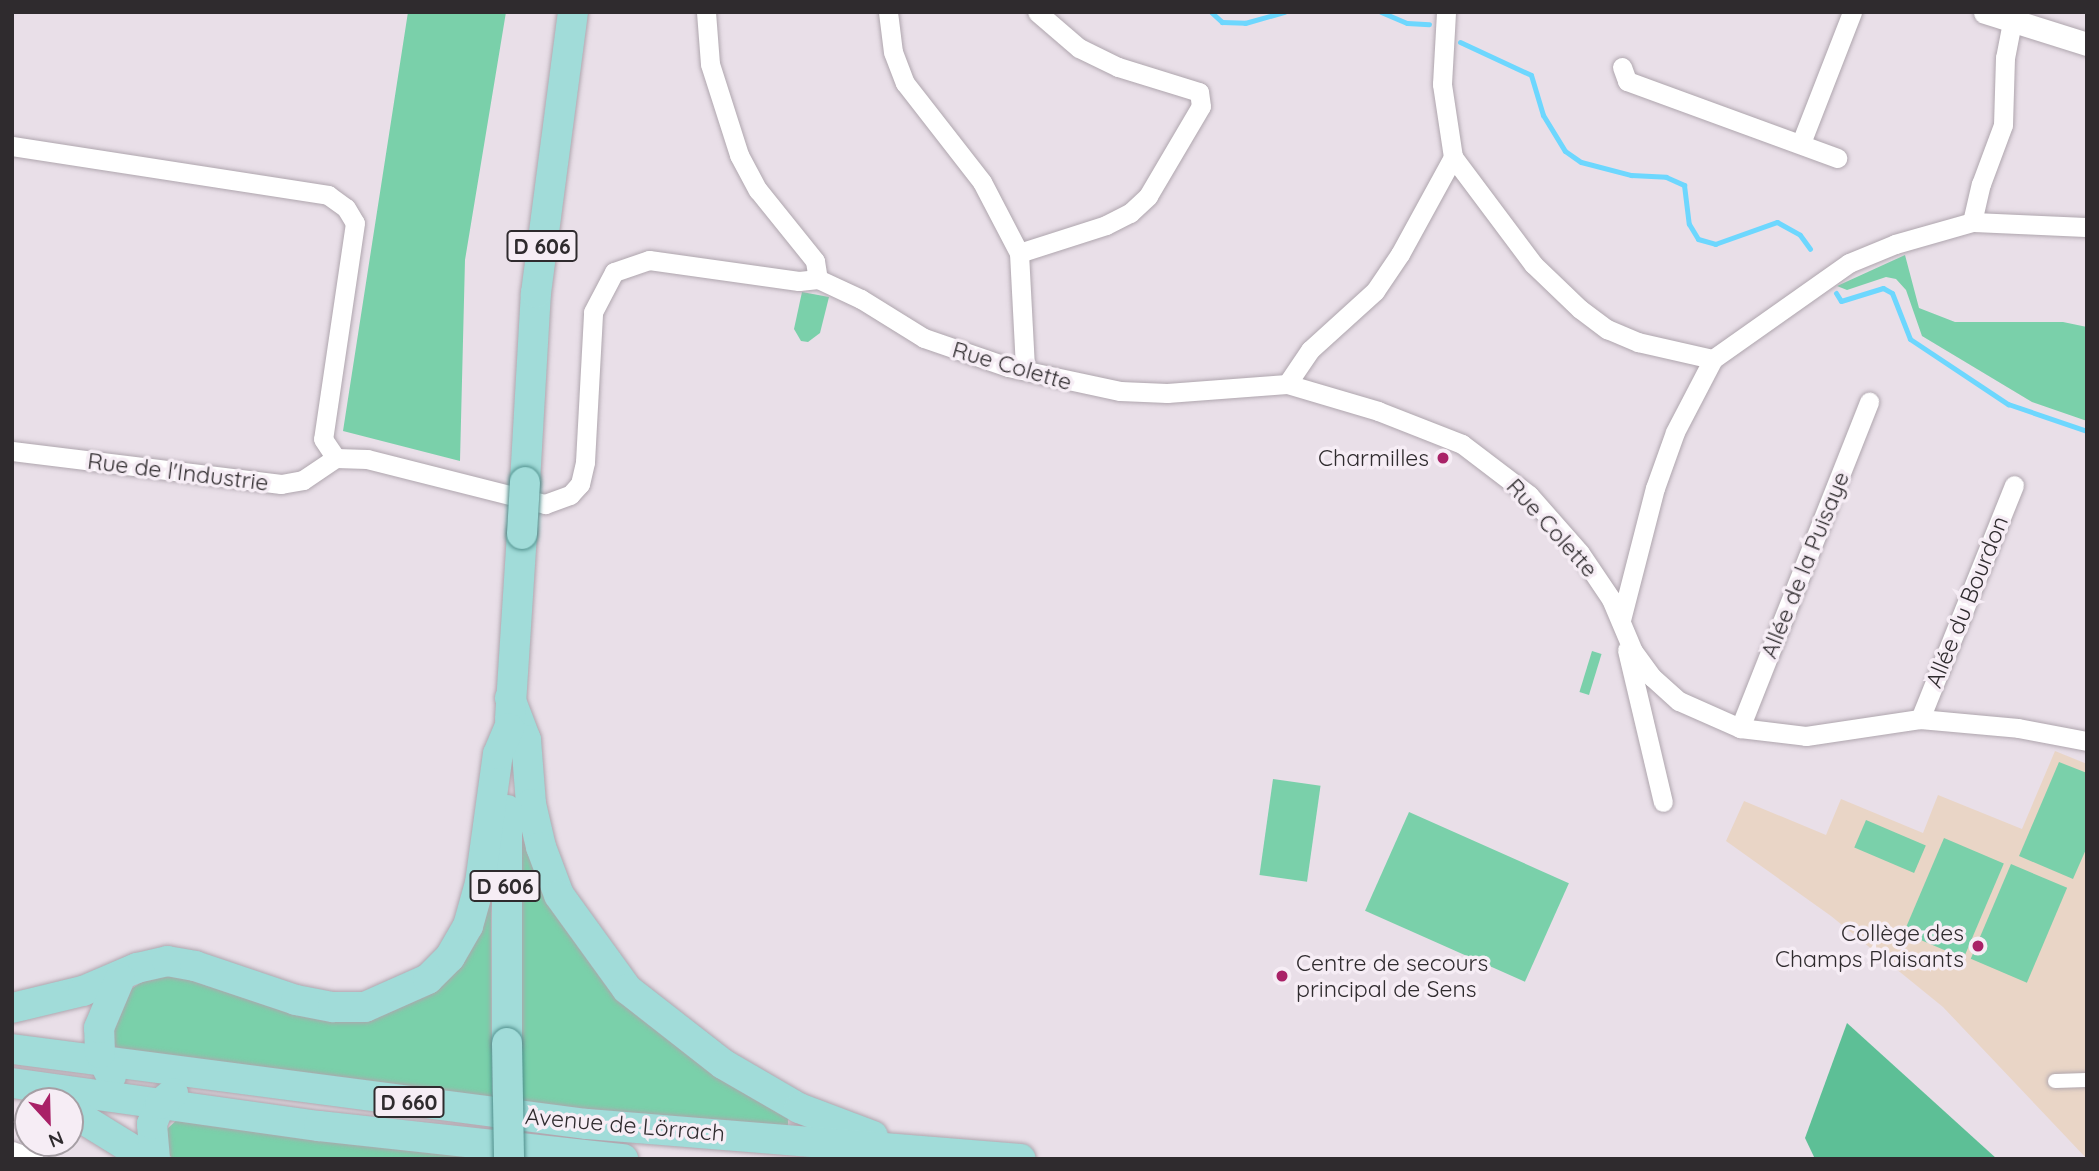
<!DOCTYPE html>
<html>
<head>
<meta charset="utf-8">
<style>
	body { margin:0 }
	#map { position:relative; width:2099px; height:1171px; overflow:hidden; background:#e9dfe8; font-family:Quicksand,sans-serif }
	div>[style] { position:absolute }
	.education>* { inset:0; background:#e9d5c6 }
	.green>* { inset:0; background:#7ad0aa; transform-origin:0 0 }
	.forest>* { inset:0; background:#5dbf96 }
	.stream>* { height:5px; margin:-2.5px; padding:0 2.5px; transform-origin:2.5px; border-radius:2.5px; background:#6dd7fe }
	.roads { filter:drop-shadow(0 0 2px #afa6ae) drop-shadow(0 0 2px #afa6ae) }
	.pedestrian>* { height:14px; margin:-7px; padding:0 7px; transform-origin:7px; border-radius:7px; background:#fff }
	.minor>* { height:19px; margin:-9.5px; padding:0 9.5px; transform-origin:9.5px; border-radius:9.5px; background:#fff }
	.tertiary>* { height:23px; margin:-11.5px; padding:0 11.5px; transform-origin:11.5px; border-radius:11.5px; background:#fff }
	.primary>* { height:30px; margin:-15px; padding:0 15px; transform-origin:15px; border-radius:15px; background:#a1dcd9 }
	.bridges { filter:drop-shadow(0 0 2px #508f8c) drop-shadow(0 0 2px #508f8c) }
	.primary-bridge>* { height:30px; margin:-15px; padding:0 15px; transform-origin:15px; border-radius:15px; background:#a1dcd9 }
	.dots>* { width:19px; height:19px; translate:-50% -50%; box-sizing:border-box; border:4px solid #f6edf5; border-radius:50% }
	span { translate:-50% -50%; white-space:nowrap; text-align:center; line-height:1.15; -webkit-text-stroke:7px #f6edf5; paint-order:stroke }
	.shield-label span { padding:2px 5px; background:#f6edf5; border:2px solid; border-radius:5px; -webkit-text-stroke-width:0 }
	.shield-label { font-size:21px; color:#2f2b2e; font-weight:700 }
	.street-label { font-size:23px; color:#2f2b2e }
	.poi-label { font-size:23px; color:#2f2b2e }
	.right { translate:-100% -50%; text-align:right }
	.left { translate:0 -50%; text-align:left }
	.frame { position:absolute; inset:0; border:14px solid #2f2b2e; pointer-events:none }
	.north { position:absolute; left:14px; top:1087px; width:70px; height:70px; box-sizing:border-box; background:#f6edf5; border:2px solid #a69fa5; border-radius:50%; rotate:158deg; font-size:19px; font-weight:700; line-height:28px; text-align:center; color:#2f2b2e }
	.north::after { content:''; display:block; margin:auto; width:24px; height:32px; background:#a92167; clip-path:polygon(50% 0,100% 100%,50% 72%,0 100%) }
</style>
</head>
<body>
<div id="map">
	<div class="education">
		<div style="clip-path:polygon(2055px 751px,2087px 764px,2087px 1159px,1943px 1007px,1831px 916px,1726px 841px,1744px 801px,1826px 835px,1841px 799px,1923px 833px,1938px 795px,2022px 829px)"></div>
	</div>
	<div class="green">
		<div style="clip-path:polygon(408px 12px,506px 12px,465px 260px,460px 461px,343px 431px)"></div>
		<div style="clip-path:polygon(1905px 255px,1919px 308px,1955px 322px,2063px 322px,2087px 327px,2087px 421px,2032px 402px,1922px 336px,1906px 290px,1896px 279px,1886px 277px,1847px 290px,1837px 286px)"></div>
		<div style="clip-path:polygon(802px 292px,829px 297px,820px 333px,808px 342px,801px 341px,794px 329px)"></div>
		<div style="left:1592px;top:651px;width:10px;height:43px;rotate:17deg"></div>
		<div style="clip-path:polygon(2059px 762px,2087px 773px,2087px 847px,2073px 879px,2019px 856px)"></div>
		<div style="left:1273px;top:779px;width:48px;height:97px;rotate:8deg"></div>
		<div style="left:1409px;top:812px;width:175px;height:108px;rotate:24deg"></div>
		<div style="left:1866px;top:820px;width:65px;height:30px;rotate:23deg"></div>
		<div style="left:1944px;top:838px;width:65px;height:103px;rotate:23deg"></div>
		<div style="clip-path:polygon(521px 841px,529px 841px,553px 906px,788px 1115px,788px 1133px,520px 1107px)"></div>
		<div style="left:2011px;top:864px;width:61px;height:103px;rotate:23deg"></div>
		<div style="clip-path:polygon(485px 900px,491px 901px,492px 1103px,114px 1055px,113px 1012px,128px 991px,149px 977px,171px 971px,395px 1007px)"></div>
		<div style="clip-path:polygon(180px 1117px,491px 1159px,174px 1159px,169px 1155px,167px 1129px)"></div>
	</div>
	<div class="forest">
		<div style="clip-path:polygon(1847px 1023px,1997px 1159px,1815px 1159px,1805px 1138px)"></div>
	</div>
	<div class="stream">
		<div style="left:1211px;top:12px;width:15px;rotate:42deg"></div>
		<div style="left:1222px;top:22px;width:23px;rotate:2deg"></div>
		<div style="left:1245px;top:23px;width:41px;rotate:-15.8deg"></div>
		<div style="left:1381px;top:12px;width:28px;rotate:23deg"></div>
		<div style="left:1407px;top:23px;width:22px;rotate:3deg"></div>
		<div style="left:1460px;top:42px;width:78px;rotate:24.9deg"></div>
		<div style="left:1531px;top:75px;width:42px;rotate:73.3deg"></div>
		<div style="left:1543px;top:115px;width:42px;rotate:58.6deg"></div>
		<div style="left:1565px;top:151px;width:19px;rotate:35deg"></div>
		<div style="left:1581px;top:162px;width:52px;rotate:14.6deg"></div>
		<div style="left:1631px;top:175px;width:35px;rotate:3deg"></div>
		<div style="left:1666px;top:177px;width:20px;rotate:24deg"></div>
		<div style="left:1684px;top:185px;width:39px;rotate:83deg"></div>
		<div style="left:1689px;top:224px;width:17px;rotate:59deg"></div>
		<div style="left:1698px;top:239px;width:18px;rotate:16deg"></div>
		<div style="left:1715px;top:244px;width:66px;rotate:-19.5deg"></div>
		<div style="left:1777px;top:222px;width:26px;rotate:29deg"></div>
		<div style="left:1800px;top:235px;width:17px;rotate:54deg"></div>
		<div style="left:1836px;top:293px;width:9px;rotate:58deg"></div>
		<div style="left:1841px;top:301px;width:44px;rotate:-17.2deg"></div>
		<div style="left:1883px;top:288px;width:10px;rotate:29deg"></div>
		<div style="left:1892px;top:293px;width:49px;rotate:68.6deg"></div>
		<div style="left:1910px;top:339px;width:118px;rotate:33.6deg"></div>
		<div style="left:2008px;top:404px;width:83px;rotate:18.9deg"></div>
	</div>
	<div class="roads">
		<div class="pedestrian">
			<div style="left:2055px;top:1081px;width:32px;rotate:-2deg"></div>
		</div>
		<div class="minor">
			<div style="left:706px;top:12px;width:52px;rotate:85.6deg"></div>
			<div style="left:710px;top:64px;width:96px;rotate:72.3deg"></div>
			<div style="left:739px;top:155px;width:40px;rotate:62deg"></div>
			<div style="left:758px;top:190px;width:91px;rotate:51.2deg"></div>
			<div style="left:815px;top:261px;width:18px;rotate:81deg"></div>
			<div style="left:888px;top:12px;width:40px;rotate:82.9deg"></div>
			<div style="left:893px;top:52px;width:33px;rotate:69deg"></div>
			<div style="left:905px;top:83px;width:125px;rotate:52.1deg"></div>
			<div style="left:982px;top:182px;width:80px;rotate:62.5deg"></div>
			<div style="left:1019px;top:253px;width:116px;rotate:87deg"></div>
			<div style="left:1622px;top:67px;width:15px;rotate:70deg"></div>
			<div style="left:1627px;top:81px;width:224px;rotate:20.1deg"></div>
			<div style="left:1801px;top:143px;width:141px;rotate:-68.7deg"></div>
			<div style="left:12px;top:146px;width:320px;rotate:8.8deg"></div>
			<div style="left:328px;top:195px;width:22px;rotate:36deg"></div>
			<div style="left:346px;top:208px;width:17px;rotate:59deg"></div>
			<div style="left:355px;top:223px;width:218px;rotate:98.4deg"></div>
			<div style="left:323px;top:439px;width:23px;rotate:56deg"></div>
			<div style="left:1453px;top:157px;width:134px;rotate:53.2deg"></div>
			<div style="left:1533px;top:264px;width:65px;rotate:43.8deg"></div>
			<div style="left:1580px;top:309px;width:34px;rotate:37deg"></div>
			<div style="left:1607px;top:329px;width:34px;rotate:23deg"></div>
			<div style="left:1638px;top:342px;width:77px;rotate:12.8deg"></div>
			<div style="left:1972px;top:222px;width:115px;rotate:2.5deg"></div>
			<div style="left:1019px;top:253px;width:91px;rotate:-17.8deg"></div>
			<div style="left:1106px;top:225px;width:27px;rotate:-27deg"></div>
			<div style="left:1130px;top:213px;width:25px;rotate:-43deg"></div>
			<div style="left:1148px;top:196px;width:104px;rotate:-59.5deg"></div>
			<div style="left:1201px;top:106px;width:14px;rotate:-98deg"></div>
			<div style="left:1199px;top:92px;width:85px;rotate:-162.8deg"></div>
			<div style="left:1118px;top:67px;width:43px;rotate:-154deg"></div>
			<div style="left:1079px;top:48px;width:55px;rotate:-139.4deg"></div>
			<div style="left:1287px;top:384px;width:41px;rotate:-55.9deg"></div>
			<div style="left:1310px;top:350px;width:88px;rotate:-42.2deg"></div>
			<div style="left:1375px;top:291px;width:45px;rotate:-56deg"></div>
			<div style="left:1400px;top:254px;width:111px;rotate:-61.3deg"></div>
			<div style="left:1453px;top:157px;width:74px;rotate:-98.6deg"></div>
			<div style="left:1442px;top:84px;width:72px;rotate:-86.8deg"></div>
			<div style="left:12px;top:451px;width:271px;rotate:7deg"></div>
			<div style="left:281px;top:484px;width:22px;rotate:-10deg"></div>
			<div style="left:303px;top:480px;width:40px;rotate:-34deg"></div>
			<div style="left:336px;top:458px;width:31px;rotate:2deg"></div>
			<div style="left:367px;top:459px;width:184px;rotate:14.2deg"></div>
			<div style="left:545px;top:504px;width:27px;rotate:-20deg"></div>
			<div style="left:570px;top:495px;width:15px;rotate:-48deg"></div>
			<div style="left:580px;top:484px;width:23px;rotate:-77deg"></div>
			<div style="left:585px;top:462px;width:150px;rotate:-86.9deg"></div>
			<div style="left:593px;top:312px;width:45px;rotate:-62.3deg"></div>
			<div style="left:614px;top:272px;width:37px;rotate:-19deg"></div>
			<div style="left:649px;top:260px;width:151px;rotate:8deg"></div>
			<div style="left:799px;top:281px;width:19px;rotate:-6deg"></div>
			<div style="left:818px;top:279px;width:47px;rotate:24.9deg"></div>
			<div style="left:861px;top:299px;width:74px;rotate:31.8deg"></div>
			<div style="left:924px;top:338px;width:89px;rotate:19deg"></div>
			<div style="left:1008px;top:367px;width:115px;rotate:12.1deg"></div>
			<div style="left:1120px;top:391px;width:47px;rotate:2.4deg"></div>
			<div style="left:1167px;top:393px;width:120px;rotate:-4.3deg"></div>
			<div style="left:1287px;top:384px;width:95px;rotate:16.5deg"></div>
			<div style="left:1378px;top:411px;width:90px;rotate:21.4deg"></div>
			<div style="left:1462px;top:444px;width:84px;rotate:37.3deg"></div>
			<div style="left:1529px;top:495px;width:77px;rotate:48.7deg"></div>
			<div style="left:1580px;top:553px;width:55px;rotate:56deg"></div>
			<div style="left:1611px;top:599px;width:56px;rotate:67.1deg"></div>
			<div style="left:1633px;top:651px;width:32px;rotate:54deg"></div>
			<div style="left:1652px;top:677px;width:36px;rotate:42deg"></div>
			<div style="left:1679px;top:701px;width:67px;rotate:23.9deg"></div>
			<div style="left:1740px;top:728px;width:66px;rotate:6.9deg"></div>
			<div style="left:1806px;top:736px;width:115px;rotate:-8.5deg"></div>
			<div style="left:1920px;top:719px;width:98px;rotate:5.2deg"></div>
			<div style="left:2018px;top:728px;width:70px;rotate:10.7deg"></div>
			<div style="left:1621px;top:620px;width:136px;rotate:-75.6deg"></div>
			<div style="left:1655px;top:488px;width:59px;rotate:-70.3deg"></div>
			<div style="left:1675px;top:432px;width:82px;rotate:-62.5deg"></div>
			<div style="left:1713px;top:359px;width:166px;rotate:-35.2deg"></div>
			<div style="left:1849px;top:263px;width:50px;rotate:-22.4deg"></div>
			<div style="left:1895px;top:244px;width:80px;rotate:-15.9deg"></div>
			<div style="left:1972px;top:222px;width:39px;rotate:-77deg"></div>
			<div style="left:1981px;top:184px;width:63px;rotate:-69.6deg"></div>
			<div style="left:2003px;top:125px;width:67px;rotate:-88.3deg"></div>
			<div style="left:2005px;top:58px;width:38px;rotate:-79deg"></div>
			<div style="left:1627px;top:650px;width:156px;rotate:76.7deg"></div>
			<div style="left:1920px;top:719px;width:252px;rotate:-68.1deg"></div>
			<div style="left:1740px;top:728px;width:351px;rotate:-68.4deg"></div>
			<div style="left:12px;top:1151px;width:23px;rotate:20deg"></div>
		</div>
		<div class="tertiary">
			<div style="left:1985px;top:12px;width:107px;rotate:17.4deg"></div>
		</div>
		<div class="primary">
			<div style="left:525px;top:482px;width:189px;rotate:-86.7deg"></div>
			<div style="left:536px;top:293px;width:283px;rotate:-82.5deg"></div>
			<div style="left:510px;top:698px;width:45px;rotate:69.1deg"></div>
			<div style="left:526px;top:740px;width:64px;rotate:85.5deg"></div>
			<div style="left:531px;top:804px;width:44px;rotate:76.9deg"></div>
			<div style="left:541px;top:847px;width:51px;rotate:69.4deg"></div>
			<div style="left:559px;top:895px;width:116px;rotate:54.1deg"></div>
			<div style="left:627px;top:989px;width:122px;rotate:38deg"></div>
			<div style="left:723px;top:1064px;width:88px;rotate:30.1deg"></div>
			<div style="left:799px;top:1108px;width:79px;rotate:20.7deg"></div>
			<div style="left:510px;top:719px;width:185px;rotate:-86.3deg"></div>
			<div style="left:507px;top:810px;width:233px;rotate:90deg"></div>
			<div style="left:12px;top:1008px;width:73px;rotate:-13.5deg"></div>
			<div style="left:83px;top:991px;width:59px;rotate:-23.1deg"></div>
			<div style="left:137px;top:968px;width:31px;rotate:-13deg"></div>
			<div style="left:167px;top:961px;width:28px;rotate:10deg"></div>
			<div style="left:195px;top:966px;width:107px;rotate:18.6deg"></div>
			<div style="left:296px;top:1000px;width:38px;rotate:11deg"></div>
			<div style="left:333px;top:1007px;width:32px"></div>
			<div style="left:365px;top:1007px;width:69px;rotate:-24deg"></div>
			<div style="left:428px;top:979px;width:31px;rotate:-45deg"></div>
			<div style="left:450px;top:957px;width:36px;rotate:-60deg"></div>
			<div style="left:468px;top:926px;width:45px;rotate:-74.4deg"></div>
			<div style="left:480px;top:883px;width:130px;rotate:-82.1deg"></div>
			<div style="left:498px;top:754px;width:28px;rotate:-67deg"></div>
			<div style="left:12px;top:1049px;width:580px;rotate:7.43deg"></div>
			<div style="left:587px;top:1124px;width:435px;rotate:4.6deg"></div>
			<div style="left:111px;top:1076px;width:25px;rotate:-116deg"></div>
			<div style="left:100px;top:1053px;width:25px;rotate:-92deg"></div>
			<div style="left:99px;top:1028px;width:54px;rotate:-67.2deg"></div>
			<div style="left:12px;top:1083px;width:310px;rotate:8deg"></div>
			<div style="left:319px;top:1126px;width:306px;rotate:6.2deg"></div>
			<div style="left:70px;top:1111px;width:92px;rotate:31.6deg"></div>
			<div style="left:155px;top:1159px;width:35px;rotate:-95deg"></div>
			<div style="left:152px;top:1124px;width:22px;rotate:-68deg"></div>
			<div style="left:160px;top:1104px;width:17px;rotate:-40deg"></div>
		</div>
	</div>
	<div class="bridges">
		<div class="primary-bridge">
			<div style="left:522px;top:534px;width:52px;rotate:-86.7deg"></div>
			<div style="left:507px;top:1043px;width:116px;rotate:89deg"></div>
		</div>
	</div>
	<div class="dots">
		<div style="left:1443px;top:458px;background:#a92167"></div>
		<div style="left:1978px;top:946px;background:#a92167"></div>
		<div style="left:1282px;top:976px;background:#a92167"></div>
	</div>
	<div class="shield-label">
		<span style="left:542px;top:246px">D 606</span>
		<span style="left:505px;top:886px">D 606</span>
		<span style="left:409px;top:1102px">D 660</span>
	</div>
	<div class="street-label">
		<span style="left:1012px;top:366px;rotate:16deg">Rue Colette</span>
		<span style="left:178px;top:472px;rotate:7deg">Rue de l'Industrie</span>
		<span style="left:1552px;top:528px;rotate:48deg">Rue Colette</span>
		<span style="left:1805px;top:565px;rotate:-68deg">Allée de la Puisaye</span>
		<span style="left:1967px;top:602px;rotate:-68deg">Allée du Bourdon</span>
		<span style="left:625px;top:1125px;rotate:5deg">Avenue de Lörrach</span>
	</div>
	<div class="poi-label">
		<span class="right" style="left:1429px;top:458px">Charmilles</span>
		<span class="right" style="left:1964px;top:946px">Collège des<br>Champs Plaisants</span>
		<span class="left" style="left:1296px;top:976px">Centre de secours<br>principal de Sens</span>
	</div>
	<div class="frame"></div>
	<div class="north">N</div>
</div>
</body>
</html>
